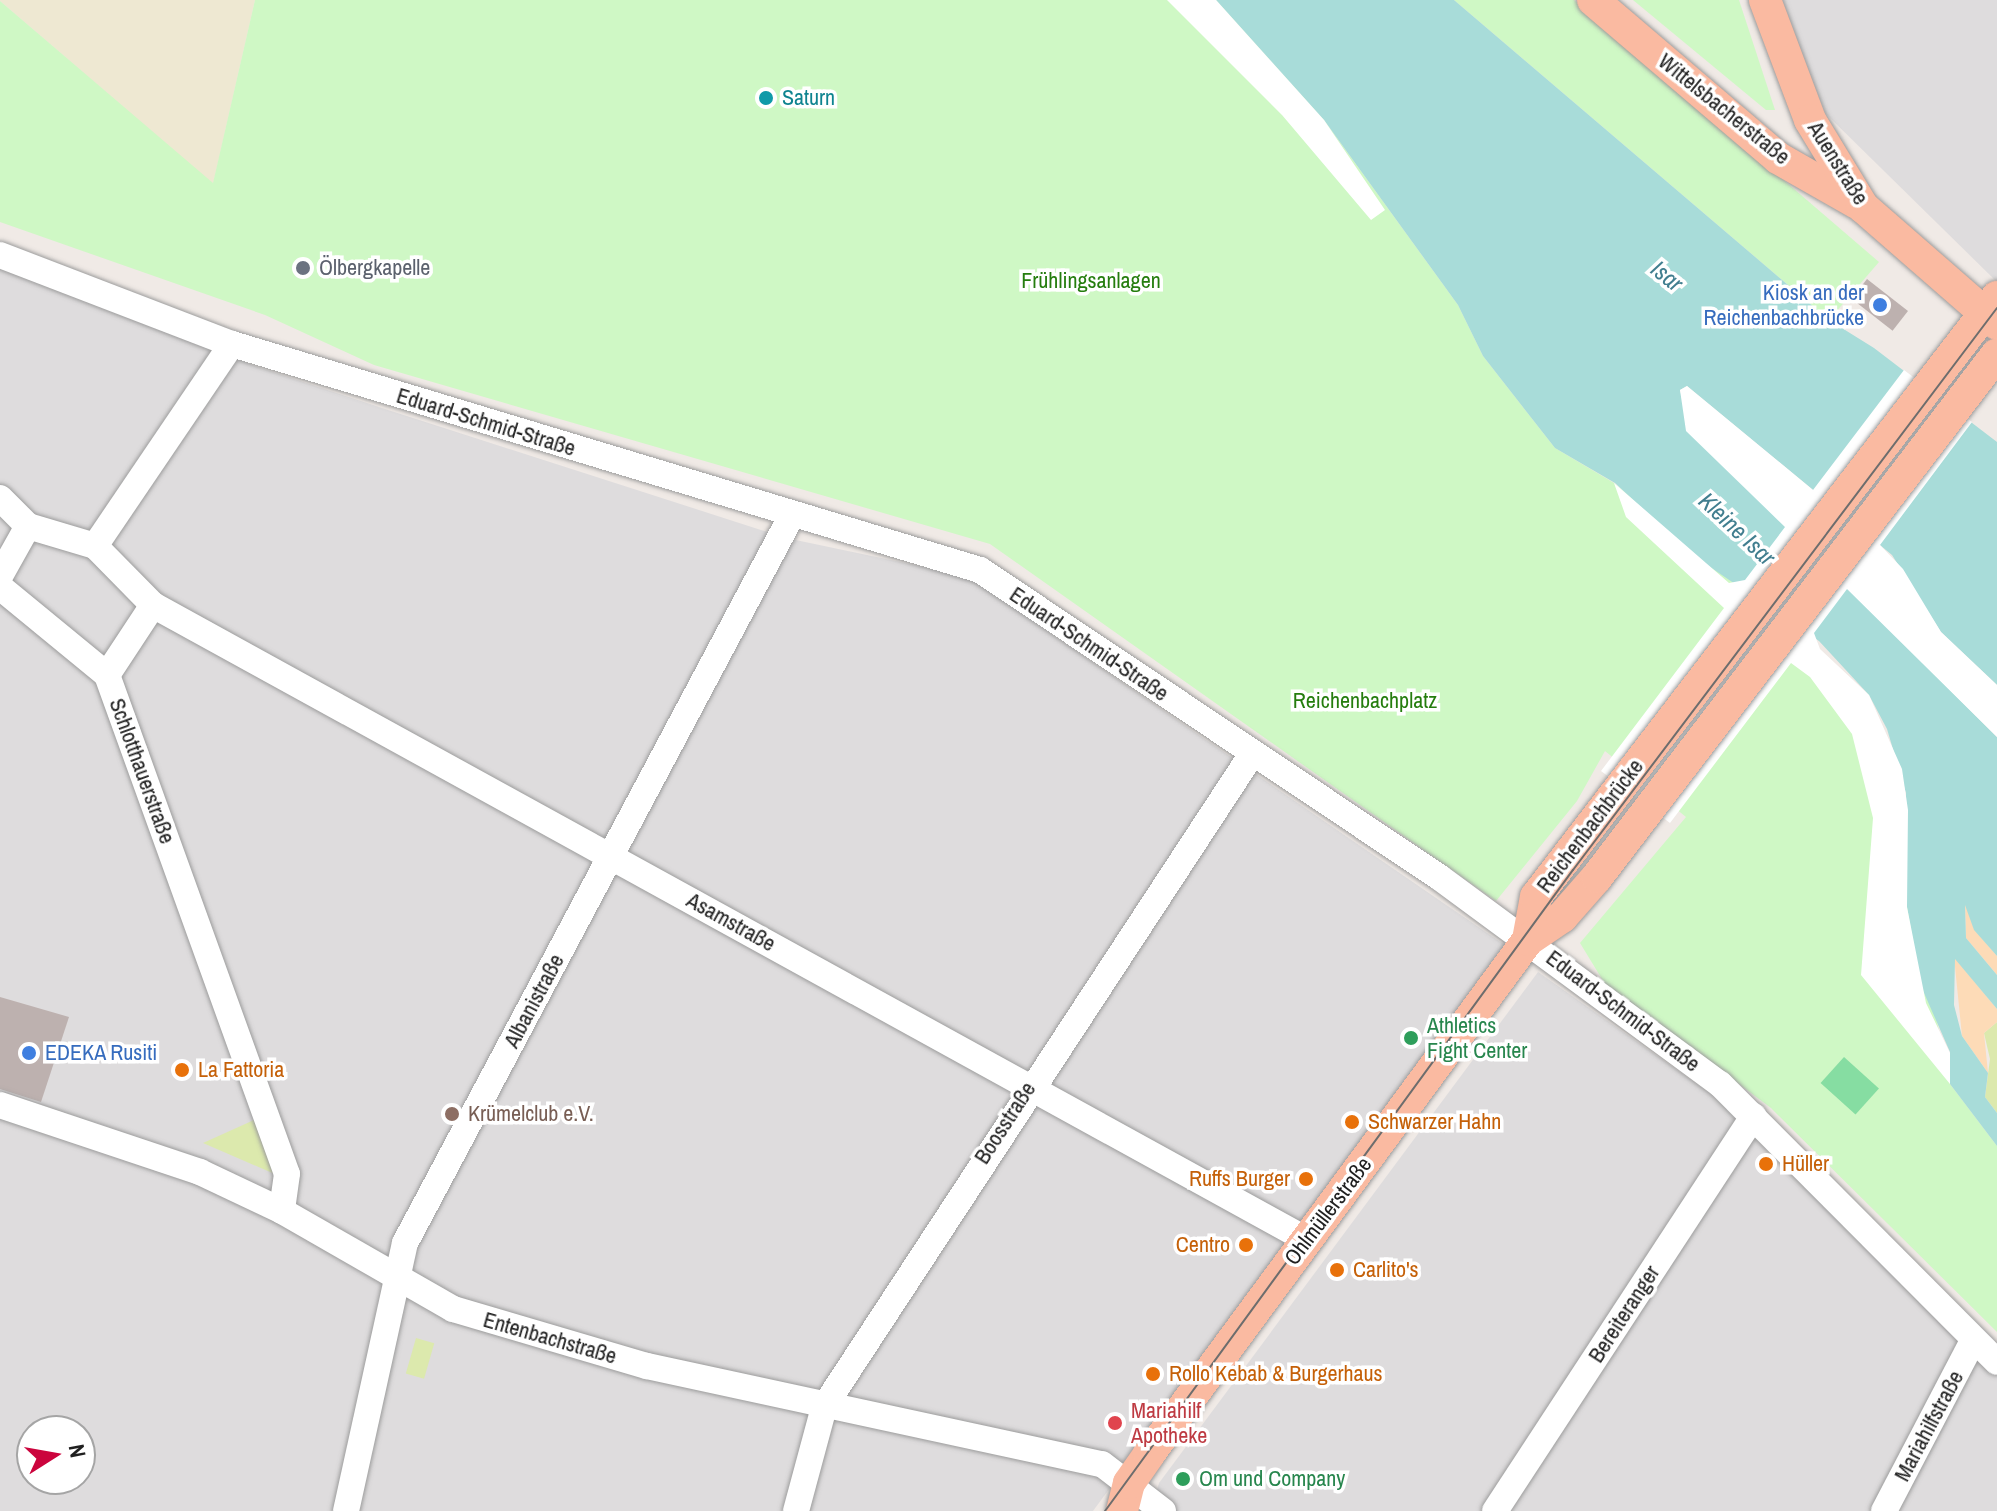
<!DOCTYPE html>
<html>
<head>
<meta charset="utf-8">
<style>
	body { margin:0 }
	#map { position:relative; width:1997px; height:1511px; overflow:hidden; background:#f0eae6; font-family:"Archivo Narrow",sans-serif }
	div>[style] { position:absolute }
	.residential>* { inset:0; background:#dedcdd }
	.farmland>* { inset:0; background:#eee8d2 }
	.grass>* { inset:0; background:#dce9ad; transform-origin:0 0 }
	.sand>* { inset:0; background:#fddbb7 }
	.park>* { inset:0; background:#cff8c5 }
	.pitch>* { inset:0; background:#86dda2; transform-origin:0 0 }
	.water>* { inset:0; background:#a8dcd9 }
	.pier>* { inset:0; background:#fff }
	.building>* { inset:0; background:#bdb1af; transform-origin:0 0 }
	.roads { filter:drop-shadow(0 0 2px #9c9c9c) drop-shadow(0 0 2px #9c9c9c) }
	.minor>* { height:26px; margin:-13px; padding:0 13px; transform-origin:13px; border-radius:13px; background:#fff }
	.major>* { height:32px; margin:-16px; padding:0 16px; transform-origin:16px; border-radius:16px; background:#fabaa1 }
	.tram>* { height:2px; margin:-1px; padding:0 1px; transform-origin:1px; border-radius:1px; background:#6d6d6d }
	.dots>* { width:22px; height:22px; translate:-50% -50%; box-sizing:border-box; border:4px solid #fff; border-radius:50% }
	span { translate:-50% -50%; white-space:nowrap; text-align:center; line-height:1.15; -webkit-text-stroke:7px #fff; paint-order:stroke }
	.culture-label { font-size:22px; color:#0d838f }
	.left { translate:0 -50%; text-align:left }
	.street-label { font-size:22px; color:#1f1f1f }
	.worship-label { font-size:22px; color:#5b616d }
	.park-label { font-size:22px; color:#257d0e }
	.shop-label { font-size:22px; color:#366cbe }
	.right { translate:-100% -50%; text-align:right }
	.leisure-label { font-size:22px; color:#27864d }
	.food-label { font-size:22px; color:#c56008 }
	.education-label { font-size:22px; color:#785e54 }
	.health-label { font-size:22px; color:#be3a42 }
	.water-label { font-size:24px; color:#417e8f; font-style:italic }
	.north { position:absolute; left:16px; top:1415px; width:80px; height:80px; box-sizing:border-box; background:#fff; border:2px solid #a5a5a5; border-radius:50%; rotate:79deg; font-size:22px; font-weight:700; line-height:32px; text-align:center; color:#1f1f1f }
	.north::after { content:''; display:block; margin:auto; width:28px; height:36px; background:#cb043d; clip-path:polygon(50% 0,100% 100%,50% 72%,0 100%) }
</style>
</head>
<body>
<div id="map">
	<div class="residential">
		<div style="clip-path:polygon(1781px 0,1997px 0,1997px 282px,1825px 113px)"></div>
		<div style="clip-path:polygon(evenodd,0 260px,252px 365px,382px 408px,786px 538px,967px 576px,1509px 948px,1093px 1511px,0 1511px,0 260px,32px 1431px,80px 1431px,80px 1479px,32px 1479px,32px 1431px)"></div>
		<div style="clip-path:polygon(1538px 972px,1755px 1125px,1997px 1369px,1997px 1511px,1151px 1511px,1159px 1483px)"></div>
	</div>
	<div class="farmland">
		<div style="clip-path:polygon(255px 0,213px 184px,0 1px,0 0)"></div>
	</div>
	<div class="grass">
		<div style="clip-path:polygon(1997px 1022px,1997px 1113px,1985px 1097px,1990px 1059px,1984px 1033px)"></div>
		<div style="clip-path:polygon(254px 1120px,277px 1175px,203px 1143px)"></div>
		<div style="left:416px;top:1338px;width:19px;height:37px;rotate:16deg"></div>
	</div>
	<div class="sand">
		<div style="clip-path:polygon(1965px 901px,1974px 929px,1997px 956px,1997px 975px,1966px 938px)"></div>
		<div style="clip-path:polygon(1954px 957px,1997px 1009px,1997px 1022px,1984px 1033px,1988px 1073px,1962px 1036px)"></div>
	</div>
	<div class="park">
		<div style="clip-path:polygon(255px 0,1216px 0,1324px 120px,1458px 305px,1483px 356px,1555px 448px,1614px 483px,1869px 695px,1950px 1084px,1997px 1146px,1997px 1332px,1771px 1108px,1605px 984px,1580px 943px,1686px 817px,1605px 751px,1577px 801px,1496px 901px,990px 544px,374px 365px,265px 315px,0 222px,0 1px,213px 183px)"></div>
		<div style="clip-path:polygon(1454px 0,1574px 0,1879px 262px,1829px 320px)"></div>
		<div style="clip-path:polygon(1633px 0,1739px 0,1775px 110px,1766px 110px)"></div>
	</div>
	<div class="pitch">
		<div style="left:1844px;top:1057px;width:47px;height:35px;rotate:42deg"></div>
	</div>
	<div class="water">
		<div style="clip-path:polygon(1216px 0,1454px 0,1829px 320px,1874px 348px,1997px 442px,1997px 685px,1941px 632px,1892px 555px,1687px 386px,1680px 390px,1684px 406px,1776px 517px,1997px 737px,1997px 956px,1974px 930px,1965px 905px,1966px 938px,1997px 975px,1997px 1009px,1955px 959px,1954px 1005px,1962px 1036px,1988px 1073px,1985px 1097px,1997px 1113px,1997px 1146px,1950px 1084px,1950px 1052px,1921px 986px,1907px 907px,1906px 793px,1887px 729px,1869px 695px,1819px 641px,1691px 554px,1615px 483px,1555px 448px,1483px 356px,1458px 305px,1324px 120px)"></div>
	</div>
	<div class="pier">
		<div style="clip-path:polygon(1167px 0,1216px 0,1324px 120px,1385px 210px,1371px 220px,1282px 115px)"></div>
		<div style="clip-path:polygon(1904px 370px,1972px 422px,1880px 545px,1903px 569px,1941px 632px,1997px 685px,1997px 737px,1847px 589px,1814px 633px,1820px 649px,1869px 695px,1902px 769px,1908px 810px,1907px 907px,1926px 1003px,1950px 1053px,1950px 1084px,1861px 975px,1873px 818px,1852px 734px,1810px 677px,1791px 663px,1670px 823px,1601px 771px,1724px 608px,1626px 517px,1614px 483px,1729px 583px,1745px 580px,1785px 527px,1686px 431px,1680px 390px,1687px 386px,1813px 490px)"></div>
	</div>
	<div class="building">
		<div style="left:1867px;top:279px;width:52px;height:25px;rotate:38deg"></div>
		<div style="clip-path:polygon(0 997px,69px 1017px,41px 1102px,0 1089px)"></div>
	</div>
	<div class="roads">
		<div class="minor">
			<div style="left:0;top:255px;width:248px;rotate:21deg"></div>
			<div style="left:232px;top:344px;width:781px;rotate:16.81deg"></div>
			<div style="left:980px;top:570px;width:552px;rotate:33.78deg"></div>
			<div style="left:1439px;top:877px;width:349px;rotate:36.4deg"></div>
			<div style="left:1720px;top:1084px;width:392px;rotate:45.1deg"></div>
			<div style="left:0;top:498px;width:40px;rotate:45deg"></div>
			<div style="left:28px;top:526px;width:70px;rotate:16.6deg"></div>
			<div style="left:95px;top:546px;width:83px;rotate:45.5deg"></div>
			<div style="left:153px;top:605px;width:1317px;rotate:28.82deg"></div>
			<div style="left:95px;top:546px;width:244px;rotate:-55.9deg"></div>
			<div style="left:0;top:576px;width:57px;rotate:-60.8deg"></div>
			<div style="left:0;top:587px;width:139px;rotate:39.4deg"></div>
			<div style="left:107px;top:675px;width:530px;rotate:70.16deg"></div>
			<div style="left:287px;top:1174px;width:37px;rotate:98deg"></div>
			<div style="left:107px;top:675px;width:84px;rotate:-56.7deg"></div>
			<div style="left:0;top:1105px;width:211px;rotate:18.5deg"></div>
			<div style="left:200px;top:1172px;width:91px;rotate:25.4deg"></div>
			<div style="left:282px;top:1211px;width:197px;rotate:29.8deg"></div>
			<div style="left:453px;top:1309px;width:202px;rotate:16.4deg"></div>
			<div style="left:647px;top:1366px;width:465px;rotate:12.2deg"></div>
			<div style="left:1102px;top:1464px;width:77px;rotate:37.6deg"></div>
			<div style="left:346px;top:1511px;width:274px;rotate:-77.6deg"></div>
			<div style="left:405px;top:1243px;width:824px;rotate:-62.01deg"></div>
			<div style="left:796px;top:1511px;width:108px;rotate:-74.9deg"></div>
			<div style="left:824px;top:1407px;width:781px;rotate:-56.76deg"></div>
			<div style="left:1495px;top:1511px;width:472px;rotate:-56.8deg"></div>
			<div style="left:1884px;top:1511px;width:192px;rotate:-62.4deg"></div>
		</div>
		<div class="major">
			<div style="left:1593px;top:0;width:243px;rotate:40.5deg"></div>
			<div style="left:1778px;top:158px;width:91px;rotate:29.7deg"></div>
			<div style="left:1765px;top:0;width:128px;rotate:69.4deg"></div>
			<div style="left:1810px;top:120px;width:102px;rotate:58.7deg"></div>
			<div style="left:1863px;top:207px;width:178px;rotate:41.1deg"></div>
			<div style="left:1528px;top:940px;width:44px;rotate:-79.5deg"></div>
			<div style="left:1536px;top:897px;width:757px;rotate:-52.46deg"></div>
			<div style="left:1122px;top:1511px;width:29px;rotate:-76deg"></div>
			<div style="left:1129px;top:1483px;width:35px;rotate:-55deg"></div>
			<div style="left:1149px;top:1454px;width:639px;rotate:-53.6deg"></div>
			<div style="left:1528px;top:940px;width:41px;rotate:-34.1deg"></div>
			<div style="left:1562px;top:917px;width:53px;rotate:-48.8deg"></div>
			<div style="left:1597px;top:877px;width:658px;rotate:-52.59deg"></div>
		</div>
	</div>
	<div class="tram">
		<div style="left:1105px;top:1511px;width:794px;rotate:-53.87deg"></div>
		<div style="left:1573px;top:870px;width:704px;rotate:-52.97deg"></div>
	</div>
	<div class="dots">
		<div style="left:766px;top:98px;background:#0f9aa8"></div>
		<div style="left:303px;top:268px;background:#6b7280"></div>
		<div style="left:1880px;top:305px;background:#3f7fe0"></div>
		<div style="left:1411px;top:1038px;background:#2e9e5b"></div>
		<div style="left:29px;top:1053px;background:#3f7fe0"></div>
		<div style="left:182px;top:1070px;background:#e8710a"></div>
		<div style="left:452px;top:1114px;background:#8d6e63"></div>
		<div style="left:1352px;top:1122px;background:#e8710a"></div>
		<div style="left:1766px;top:1164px;background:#e8710a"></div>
		<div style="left:1306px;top:1179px;background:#e8710a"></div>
		<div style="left:1246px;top:1245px;background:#e8710a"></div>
		<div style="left:1337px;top:1270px;background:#e8710a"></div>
		<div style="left:1153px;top:1374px;background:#e8710a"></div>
		<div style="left:1115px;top:1423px;background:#e0444e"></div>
		<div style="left:1183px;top:1479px;background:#2e9e5b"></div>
	</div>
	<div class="culture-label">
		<span class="left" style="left:782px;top:98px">Saturn</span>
	</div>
	<div class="street-label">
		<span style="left:1724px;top:109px;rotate:39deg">Wittelsbacherstraße</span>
		<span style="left:1838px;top:163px;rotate:58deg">Auenstraße</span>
		<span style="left:486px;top:422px;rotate:17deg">Eduard-Schmid-Straße</span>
		<span style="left:1089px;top:644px;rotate:34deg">Eduard-Schmid-Straße</span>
		<span style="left:142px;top:771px;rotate:70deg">Schlotthauerstraße</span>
		<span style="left:1590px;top:826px;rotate:-53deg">Reichenbachbrücke</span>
		<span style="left:731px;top:922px;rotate:29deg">Asamstraße</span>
		<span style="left:534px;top:1001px;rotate:-62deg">Albanistraße</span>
		<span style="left:1623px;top:1011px;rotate:37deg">Eduard-Schmid-Straße</span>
		<span style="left:1005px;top:1123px;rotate:-57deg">Boosstraße</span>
		<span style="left:1328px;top:1211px;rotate:-53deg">Ohlmüllerstraße</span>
		<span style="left:1624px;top:1314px;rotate:-57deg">Bereiteranger</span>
		<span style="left:550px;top:1338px;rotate:16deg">Entenbachstraße</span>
		<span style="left:1929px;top:1426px;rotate:-62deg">Mariahilfstraße</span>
	</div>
	<div class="worship-label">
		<span class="left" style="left:319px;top:268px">Ölbergkapelle</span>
	</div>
	<div class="park-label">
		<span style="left:1091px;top:281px">Frühlingsanlagen</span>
		<span style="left:1365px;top:701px">Reichenbachplatz</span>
	</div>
	<div class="shop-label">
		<span class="right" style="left:1864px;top:305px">Kiosk an der<br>Reichenbachbrücke</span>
		<span class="left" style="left:45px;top:1053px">EDEKA Rusiti</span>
	</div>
	<div class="leisure-label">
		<span class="left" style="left:1427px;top:1038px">Athletics<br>Fight Center</span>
		<span class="left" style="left:1199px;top:1479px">Om und Company</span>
	</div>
	<div class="food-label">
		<span class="left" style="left:198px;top:1070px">La Fattoria</span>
		<span class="left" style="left:1368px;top:1122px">Schwarzer Hahn</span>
		<span class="left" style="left:1782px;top:1164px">Hüller</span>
		<span class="right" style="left:1290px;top:1179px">Ruffs Burger</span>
		<span class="right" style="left:1230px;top:1245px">Centro</span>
		<span class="left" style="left:1353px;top:1270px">Carlito's</span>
		<span class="left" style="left:1169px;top:1374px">Rollo Kebab &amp; Burgerhaus</span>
	</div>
	<div class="education-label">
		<span class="left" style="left:468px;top:1114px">Krümelclub e.V.</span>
	</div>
	<div class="health-label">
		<span class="left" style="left:1131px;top:1423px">Mariahilf<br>Apotheke</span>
	</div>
	<div class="water-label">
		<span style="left:1667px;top:276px;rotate:39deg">Isar</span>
		<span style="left:1737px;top:529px;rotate:43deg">Kleine Isar</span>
	</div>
	<div class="north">N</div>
</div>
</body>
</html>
